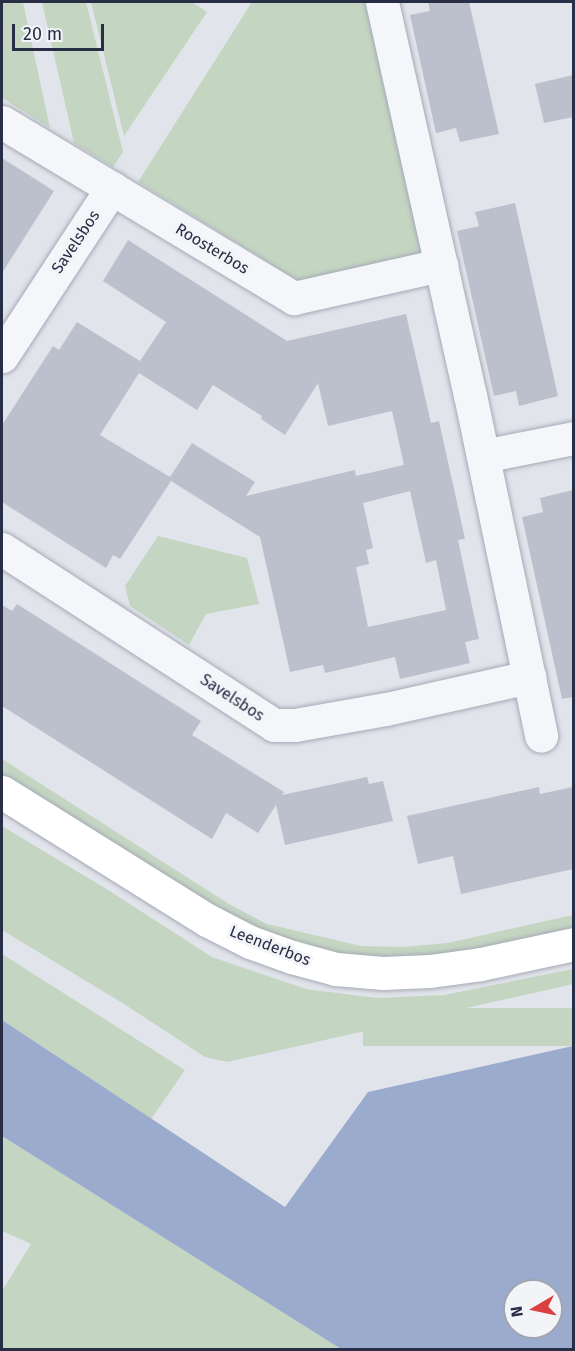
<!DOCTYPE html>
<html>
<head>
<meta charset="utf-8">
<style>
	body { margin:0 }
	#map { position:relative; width:575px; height:1351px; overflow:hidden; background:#e2e4eb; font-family:"Fira Sans",sans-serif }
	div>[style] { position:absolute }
	.green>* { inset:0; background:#c4d6c2; transform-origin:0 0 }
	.water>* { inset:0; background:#9babce }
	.building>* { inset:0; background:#bcbfcc }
	.roads { filter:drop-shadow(0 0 2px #a6aab6) drop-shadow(0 0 2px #a6aab6) }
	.minor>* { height:33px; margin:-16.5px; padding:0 16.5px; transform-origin:16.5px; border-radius:16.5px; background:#f5f6f9 }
	.secondary>* { height:33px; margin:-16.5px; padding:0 16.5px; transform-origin:16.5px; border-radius:16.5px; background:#fff }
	span { translate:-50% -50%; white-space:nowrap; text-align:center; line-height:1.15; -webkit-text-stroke:6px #f2f4f8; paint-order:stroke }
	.street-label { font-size:16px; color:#282e45 }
	.frame { position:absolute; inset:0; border:3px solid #282e45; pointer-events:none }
	.north { position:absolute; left:503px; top:1279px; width:60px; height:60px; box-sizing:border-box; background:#f2f4f8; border:2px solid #a1a5b0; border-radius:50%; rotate:261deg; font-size:16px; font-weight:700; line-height:24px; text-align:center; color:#282e45 }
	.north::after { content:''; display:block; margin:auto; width:21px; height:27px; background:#d9403f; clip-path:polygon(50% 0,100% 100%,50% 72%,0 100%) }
	.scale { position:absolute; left:12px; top:24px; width:92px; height:27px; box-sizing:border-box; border:3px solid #282e45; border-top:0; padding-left:8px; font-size:18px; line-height:21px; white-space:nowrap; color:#282e45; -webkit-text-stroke:4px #f2f4f8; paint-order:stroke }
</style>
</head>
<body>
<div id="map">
	<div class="green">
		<div style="clip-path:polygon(2px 2px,23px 2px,50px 128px,2px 98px)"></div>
		<div style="clip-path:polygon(42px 2px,86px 2px,123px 152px,113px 167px,74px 143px)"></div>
		<div style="clip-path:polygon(91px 2px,192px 2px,207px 12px,124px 136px)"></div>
		<div style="clip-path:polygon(252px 2px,377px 2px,423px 257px,302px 283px,138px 182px)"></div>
		<div style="clip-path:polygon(158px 536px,247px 558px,259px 604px,206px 614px,189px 645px,130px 606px,125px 586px)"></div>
		<div style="clip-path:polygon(2px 759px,229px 904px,267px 924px,361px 946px,402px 947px,448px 943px,573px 915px,573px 935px,443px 962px,293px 951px,2px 782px)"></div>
		<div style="clip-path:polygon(2px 826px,108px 890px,212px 957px,306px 989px,377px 998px,444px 995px,573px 969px,573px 984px,227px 1062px,205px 1057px,124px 1004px,2px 930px)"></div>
		<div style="clip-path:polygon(2px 954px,185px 1070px,151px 1119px,2px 1020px)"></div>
		<div style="left:573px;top:1008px;width:38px;height:210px;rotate:90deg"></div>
		<div style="clip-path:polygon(2px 1136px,341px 1349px,2px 1349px,2px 1291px,31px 1244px,2px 1231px)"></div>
	</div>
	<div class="water">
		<div style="clip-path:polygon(evenodd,2px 1020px,285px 1207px,368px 1092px,573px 1046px,573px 1349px,341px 1349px,2px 1136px,2px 1020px,515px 1291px,551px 1291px,551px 1327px,515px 1327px,515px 1291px)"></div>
	</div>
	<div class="building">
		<div style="clip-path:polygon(428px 2px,469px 2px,499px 134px,460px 142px,456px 128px,436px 133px,410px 15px,430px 11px)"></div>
		<div style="clip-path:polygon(573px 75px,573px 117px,544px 123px,535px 84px)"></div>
		<div style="clip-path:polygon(2px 158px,54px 191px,2px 273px)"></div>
		<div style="clip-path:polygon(515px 203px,558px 396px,519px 406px,516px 391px,494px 396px,457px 231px,479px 226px,475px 212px)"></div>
		<div style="clip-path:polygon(evenodd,128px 240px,287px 341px,406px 314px,431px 423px,439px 421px,465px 539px,458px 540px,479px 639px,465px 642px,470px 663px,400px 679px,395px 657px,325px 673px,323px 665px,290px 672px,260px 537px,171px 481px,120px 559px,113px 555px,106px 568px,2px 502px,2px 425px,53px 346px,59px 350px,77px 322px,140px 361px,166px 322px,103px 281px,128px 240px,139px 373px,197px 410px,213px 385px,262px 416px,261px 419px,285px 435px,318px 383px,328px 426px,392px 411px,404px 465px,356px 476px,355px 470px,246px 496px,255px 482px,192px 443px,170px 477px,100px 435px,139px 373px,128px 240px,410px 491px,426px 563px,436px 560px,446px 610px,368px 627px,356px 567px,369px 564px,366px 550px,373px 548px,363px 503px,410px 491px)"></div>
		<div style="clip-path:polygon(573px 490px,573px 697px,562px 699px,522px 517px,543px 512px,540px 498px)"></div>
		<div style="clip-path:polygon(17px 604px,201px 721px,192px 735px,284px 792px,282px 795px,367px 777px,369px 784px,383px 781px,393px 821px,285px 845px,276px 805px,258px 833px,226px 813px,212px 839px,2px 706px,2px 605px,12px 611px)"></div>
		<div style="clip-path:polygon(539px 787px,540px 794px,573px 787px,573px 869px,461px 894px,453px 856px,418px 864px,407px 816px)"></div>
	</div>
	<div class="roads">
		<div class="minor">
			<div style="left:382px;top:2px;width:403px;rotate:77.4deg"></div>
			<div style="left:470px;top:395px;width:348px;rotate:78.2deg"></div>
			<div style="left:2px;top:122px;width:341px;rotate:31.1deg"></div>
			<div style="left:294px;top:298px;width:151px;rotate:-12.7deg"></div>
			<div style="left:2px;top:356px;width:201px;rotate:-56.8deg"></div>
			<div style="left:483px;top:456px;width:93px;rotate:-11.2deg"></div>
			<div style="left:2px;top:549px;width:324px;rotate:32.9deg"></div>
			<div style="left:274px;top:725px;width:21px"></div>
			<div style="left:295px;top:725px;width:92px;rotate:-10deg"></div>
			<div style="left:386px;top:709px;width:147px;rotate:-12.6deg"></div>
		</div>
		<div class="secondary">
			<div style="left:2px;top:792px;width:242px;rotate:32deg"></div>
			<div style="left:207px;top:920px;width:48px;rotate:27.1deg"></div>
			<div style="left:250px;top:942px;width:45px;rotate:19.7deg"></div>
			<div style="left:292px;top:957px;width:46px;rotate:15.3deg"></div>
			<div style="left:336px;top:969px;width:47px;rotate:4.9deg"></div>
			<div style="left:383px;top:973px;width:47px;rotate:-2.4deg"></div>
			<div style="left:430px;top:971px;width:51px;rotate:-7.8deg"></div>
			<div style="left:481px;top:964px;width:95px;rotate:-12.1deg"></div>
		</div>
	</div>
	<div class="street-label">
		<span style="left:76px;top:242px;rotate:-56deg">Savelsbos</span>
		<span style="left:212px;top:249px;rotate:31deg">Roosterbos</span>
		<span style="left:232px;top:698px;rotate:33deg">Savelsbos</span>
		<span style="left:270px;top:946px;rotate:21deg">Leenderbos</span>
	</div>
	<div class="frame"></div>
	<div class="north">N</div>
	<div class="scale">20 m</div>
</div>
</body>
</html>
